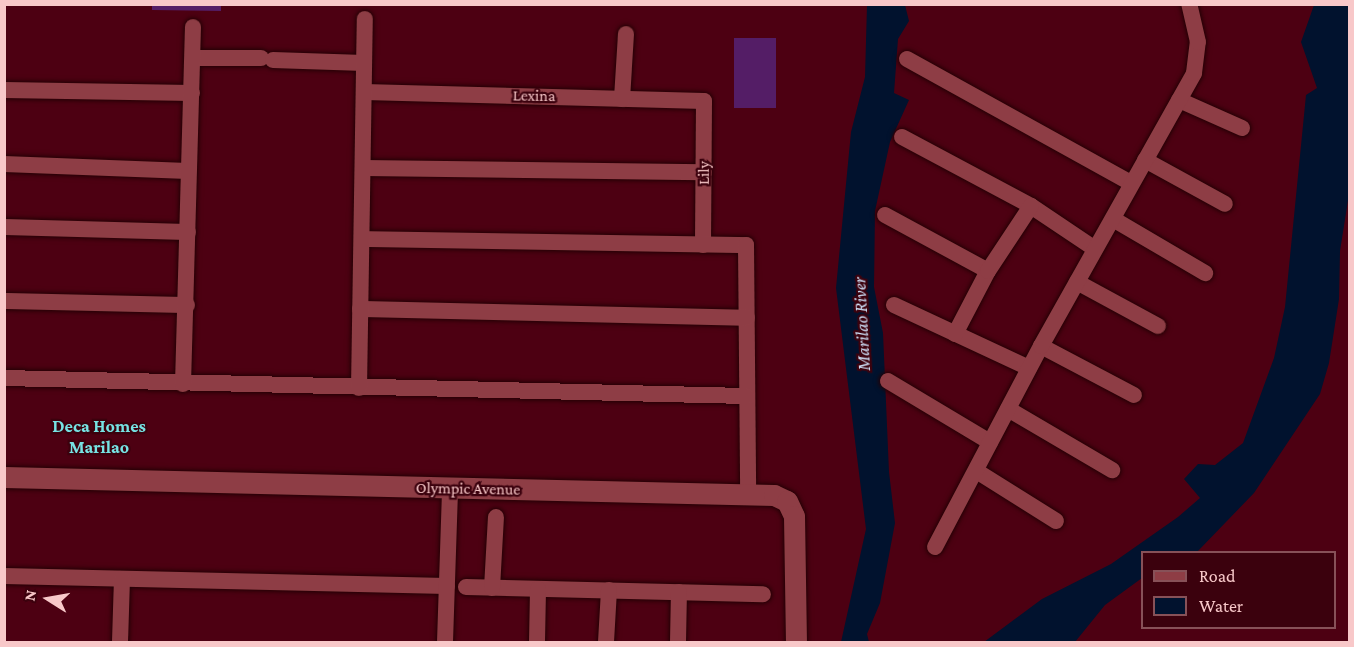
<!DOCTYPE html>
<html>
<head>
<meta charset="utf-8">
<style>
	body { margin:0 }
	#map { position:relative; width:1354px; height:647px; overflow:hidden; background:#4d0012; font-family:"Crimson Pro",serif }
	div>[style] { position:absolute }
	.green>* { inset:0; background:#541d66; transform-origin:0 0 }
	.water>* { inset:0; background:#01122e }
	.roads { filter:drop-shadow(0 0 2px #240005) drop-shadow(0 0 2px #240005) }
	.minor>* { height:16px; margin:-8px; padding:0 8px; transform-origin:8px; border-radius:8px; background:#8e3d45 }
	.tertiary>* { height:21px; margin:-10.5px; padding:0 10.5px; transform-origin:10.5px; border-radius:10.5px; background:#8e3d45 }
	span { translate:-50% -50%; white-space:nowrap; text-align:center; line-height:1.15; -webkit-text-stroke:4.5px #3b010d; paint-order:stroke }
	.street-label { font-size:16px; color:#f8c8c9 }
	.water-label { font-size:18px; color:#cfe0f8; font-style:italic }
	.neighbourhood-label { font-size:18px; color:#77e3e4; font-weight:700 }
	.frame { position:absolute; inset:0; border:6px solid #f8c8c9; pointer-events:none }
	.legend { position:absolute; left:1141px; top:551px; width:195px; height:78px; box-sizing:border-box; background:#3b010d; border:2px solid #875158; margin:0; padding:8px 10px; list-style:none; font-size:18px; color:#f8c8c9 }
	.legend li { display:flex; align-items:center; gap:12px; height:30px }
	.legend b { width:30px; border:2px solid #875158 }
	.north { position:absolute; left:18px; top:569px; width:60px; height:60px; -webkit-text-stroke:4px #3b010d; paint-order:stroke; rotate:281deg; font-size:16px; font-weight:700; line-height:24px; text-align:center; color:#f8c8c9 }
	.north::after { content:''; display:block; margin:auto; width:21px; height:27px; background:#f8c8c9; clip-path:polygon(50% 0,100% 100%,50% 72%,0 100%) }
</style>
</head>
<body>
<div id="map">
	<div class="green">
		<div style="clip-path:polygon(152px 5px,221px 5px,221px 11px,152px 10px)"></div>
		<div style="left:734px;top:38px;width:42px;height:70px"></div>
	</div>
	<div class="water">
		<div style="clip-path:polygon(867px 5px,905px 5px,909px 21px,898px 39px,894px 93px,909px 100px,890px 142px,875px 211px,874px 287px,883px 333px,889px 472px,895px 523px,880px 603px,867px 634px,869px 642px,841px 642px,866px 529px,836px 288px,851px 132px,865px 77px)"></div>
		<div style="clip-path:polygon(1314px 5px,1350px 5px,1349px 194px,1340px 251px,1339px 299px,1329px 363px,1320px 394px,1254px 493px,1197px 552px,1142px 552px,1142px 578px,1105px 605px,1075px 642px,984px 642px,1042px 599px,1111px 564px,1178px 517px,1200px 498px,1184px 479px,1198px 464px,1215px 465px,1243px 443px,1274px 358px,1285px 307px,1306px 95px,1317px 88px,1301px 42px)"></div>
	</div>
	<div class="roads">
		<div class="minor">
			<div style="left:194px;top:58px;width:67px"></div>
			<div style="left:907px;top:59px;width:256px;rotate:29deg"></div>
			<div style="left:273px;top:60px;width:91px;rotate:1.9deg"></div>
			<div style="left:4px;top:90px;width:188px;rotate:0.9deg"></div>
			<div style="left:364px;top:92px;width:340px;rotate:1.5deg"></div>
			<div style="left:704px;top:101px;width:144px;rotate:90.4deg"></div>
			<div style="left:622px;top:99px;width:65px;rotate:-86.5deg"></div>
			<div style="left:1179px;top:100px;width:69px;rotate:24deg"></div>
			<div style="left:902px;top:137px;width:146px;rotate:28.1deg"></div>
			<div style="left:1031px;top:206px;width:77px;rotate:33.9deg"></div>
			<div style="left:1145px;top:160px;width:91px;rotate:28.8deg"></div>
			<div style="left:4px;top:164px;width:184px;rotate:2.2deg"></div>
			<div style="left:363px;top:168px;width:341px;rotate:0.7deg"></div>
			<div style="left:885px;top:215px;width:117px;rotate:28.5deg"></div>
			<div style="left:1113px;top:219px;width:107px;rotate:30.4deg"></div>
			<div style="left:4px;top:227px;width:184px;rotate:1.6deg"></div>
			<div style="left:362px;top:239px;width:384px;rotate:0.9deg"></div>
			<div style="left:746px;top:245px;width:249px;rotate:89.5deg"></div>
			<div style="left:1077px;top:282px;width:92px;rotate:28.5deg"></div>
			<div style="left:4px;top:301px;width:183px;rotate:1.3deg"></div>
			<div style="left:894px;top:305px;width:149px;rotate:25deg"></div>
			<div style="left:360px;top:309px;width:387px;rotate:1.3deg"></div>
			<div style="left:955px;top:334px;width:71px;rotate:-62.4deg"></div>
			<div style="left:988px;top:271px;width:78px;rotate:-56.5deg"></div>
			<div style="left:1041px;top:346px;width:105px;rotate:27.8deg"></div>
			<div style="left:4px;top:378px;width:743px;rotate:1.39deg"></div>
			<div style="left:888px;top:381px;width:119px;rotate:30.9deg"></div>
			<div style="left:183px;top:384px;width:357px;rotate:-88.4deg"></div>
			<div style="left:359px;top:388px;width:369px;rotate:-89.1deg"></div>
			<div style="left:1008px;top:409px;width:121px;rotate:30.4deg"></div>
			<div style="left:978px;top:472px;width:92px;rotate:32.1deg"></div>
			<div style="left:935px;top:547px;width:227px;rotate:-62.2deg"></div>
			<div style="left:1041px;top:346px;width:313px;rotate:-60.7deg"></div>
			<div style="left:1194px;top:73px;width:31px;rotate:-83deg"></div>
			<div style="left:1198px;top:42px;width:39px;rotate:-103deg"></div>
			<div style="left:4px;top:576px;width:443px;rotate:1.3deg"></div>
			<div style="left:466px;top:587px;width:297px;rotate:1.4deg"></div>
			<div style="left:492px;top:588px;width:71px;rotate:-86.8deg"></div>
			<div style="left:120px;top:642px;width:63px;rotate:-88.2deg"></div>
			<div style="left:445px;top:642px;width:153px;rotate:-88.1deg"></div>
			<div style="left:537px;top:642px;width:53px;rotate:-88.9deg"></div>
			<div style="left:606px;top:642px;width:52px;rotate:-86.7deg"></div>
			<div style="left:678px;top:642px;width:50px;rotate:-88.9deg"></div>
		</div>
		<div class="tertiary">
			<div style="left:4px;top:477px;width:770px;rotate:1.34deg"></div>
			<div style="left:774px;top:495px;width:14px;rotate:25deg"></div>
			<div style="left:787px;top:501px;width:17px;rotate:65deg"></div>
			<div style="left:794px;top:516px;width:126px;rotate:89.1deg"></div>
		</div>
	</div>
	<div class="street-label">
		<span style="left:534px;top:96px;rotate:1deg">Lexina</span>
		<span style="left:704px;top:173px;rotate:-90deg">Lily</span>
		<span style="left:468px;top:489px;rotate:1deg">Olympic Avenue</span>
	</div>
	<div class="water-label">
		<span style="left:862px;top:324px;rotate:-93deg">Marilao River</span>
	</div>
	<div class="neighbourhood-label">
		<span style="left:99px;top:437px">Deca Homes<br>Marilao</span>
	</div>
	<div class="frame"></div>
	<ul class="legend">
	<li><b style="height:8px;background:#8e3d45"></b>Road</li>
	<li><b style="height:16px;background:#01122e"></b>Water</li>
	</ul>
	<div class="north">N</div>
</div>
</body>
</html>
